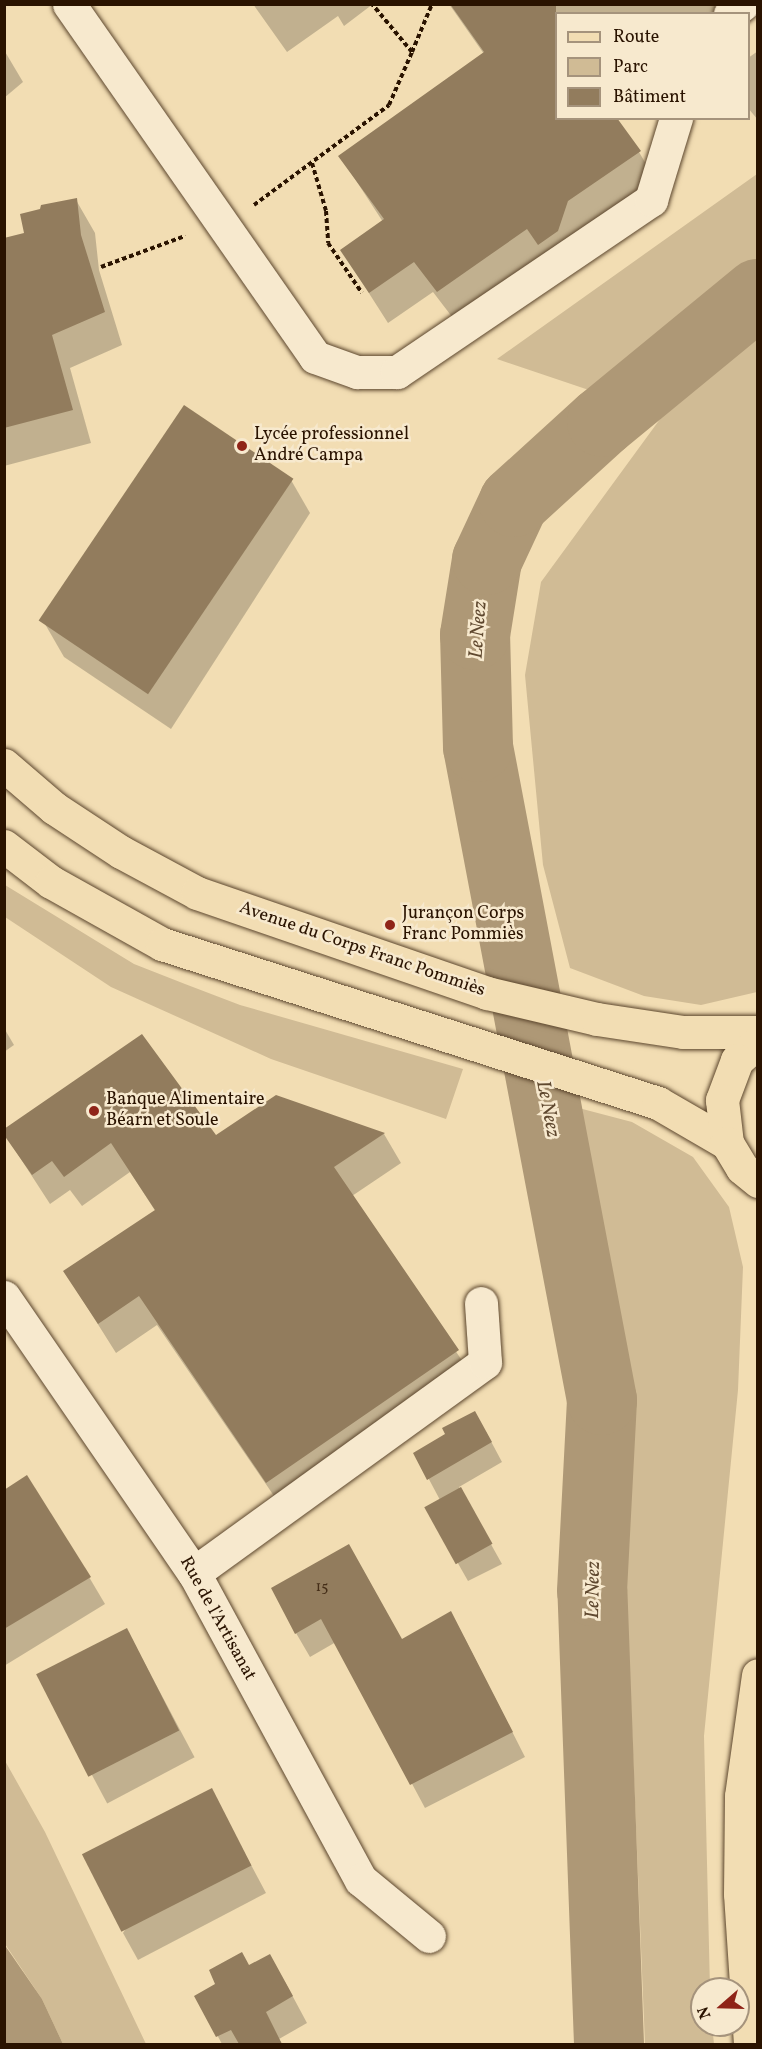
<!DOCTYPE html>
<html>
<head>
<meta charset="utf-8">
<style>
	body { margin:0 }
	#map { position:relative; width:762px; height:2049px; overflow:hidden; background:#f2ddb3; font-family:Vollkorn,serif }
	div>[style] { position:absolute }
	.green>* { inset:0; background:#d0bb95 }
	.water>* { inset:0; background:#ae9876 }
	.shadow>* { inset:0; background:#0003; transform-origin:0 0 }
	.river>* { height:70px; margin:-35px; padding:0 35px; transform-origin:35px; border-radius:35px; background:#ae9876 }
	.building>* { inset:0; background:#927c5d; transform-origin:0 0 }
	.path>* { height:4px; margin-top:-2px; transform-origin:0; background:repeating-linear-gradient(90deg,#2a1300 0 4.5px,transparent 0 7.5px) }
	.roads { filter:drop-shadow(0 0 2px #5c462d) drop-shadow(0 0 2px #5c462d) }
	.minor>* { height:33px; margin:-16.5px; padding:0 16.5px; transform-origin:16.5px; border-radius:16.5px; background:#f7e9ce }
	.major>* { height:33px; margin:-16.5px; padding:0 16.5px; transform-origin:16.5px; border-radius:16.5px; background:#f2ddb3 }
	.dots>* { width:16px; height:16px; translate:-50% -50%; box-sizing:border-box; border:3px solid #f7e9ce; border-radius:50% }
	span { translate:-50% -50%; white-space:nowrap; text-align:center; line-height:1.15; -webkit-text-stroke:5px #f7e9ce; paint-order:stroke }
	.number-label { font-size:15px; color:#442d17 }
	.number-label span { -webkit-text-stroke-width:0 }
	.poi-label { font-size:18px; color:#2a1300 }
	.left { translate:0 -50%; text-align:left }
	.street-label { font-size:18px; color:#2a1300 }
	.water-label { font-size:20px; color:#5f482f; font-style:italic }
	.frame { position:absolute; inset:0; border:6px solid #2a1300; pointer-events:none }
	.legend { position:absolute; left:555px; top:12px; width:195px; height:108px; box-sizing:border-box; background:#f7e9ce; border:2px solid #a5937c; margin:0; padding:8px 10px; list-style:none; font-size:18px; color:#2a1300 }
	.legend li { display:flex; align-items:center; gap:12px; height:30px }
	.legend b { width:30px; border:2px solid #a5937c }
	.north { position:absolute; left:690px; top:1977px; width:60px; height:60px; box-sizing:border-box; background:#f7e9ce; border:2px solid #a5937c; border-radius:50%; rotate:250deg; font-size:16px; font-weight:700; line-height:24px; text-align:center; color:#2a1300 }
	.north::after { content:''; display:block; margin:auto; width:21px; height:27px; background:#8f2418; clip-path:polygon(50% 0,100% 100%,50% 72%,0 100%) }
</style>
</head>
<body>
<div id="map">
	<div class="green">
		<div style="clip-path:polygon(757px 174px,757px 992px,701px 1005px,644px 996px,570px 968px,543px 865px,525px 675px,541px 582px,663px 415px,497px 359px)"></div>
		<div style="clip-path:polygon(5px 885px,134px 964px,185px 984px,240px 1005px,463px 1069px,446px 1119px,271px 1059px,111px 987px,5px 917px)"></div>
		<div style="clip-path:polygon(571px 1106px,632px 1122px,693px 1157px,729px 1207px,743px 1267px,738px 1390px,704px 1736px,710px 1989px,702px 1989px,702px 2025px,712px 2025px,714px 2044px,645px 2044px,626px 1585px,628px 1424px)"></div>
		<div style="clip-path:polygon(4px 1759px,45px 1832px,146px 2044px,63px 2044px,42px 1999px,5px 1944px)"></div>
	</div>
	<div class="water">
		<div style="clip-path:polygon(4px 1944px,42px 1999px,63px 2044px,5px 2044px)"></div>
	</div>
	<div class="shadow">
		<div style="clip-path:polygon(253px 4px,373px 4px,344px 26px,338px 16px,287px 52px)"></div>
		<div style="clip-path:polygon(449px 4px,744px 4px,731px 14px,556px 14px,556px 118px,639px 152px,657px 183px,456px 322px,433px 292px,388px 323px,342px 251px,383px 222px,340px 156px,484px 54px)"></div>
		<div style="clip-path:polygon(4px 50px,23px 82px,4px 98px)"></div>
		<div style="clip-path:polygon(758px 51px,758px 120px,748px 108px,748px 58px)"></div>
		<div style="clip-path:polygon(76px 200px,95px 233px,99px 270px,122px 345px,70px 368px,91px 443px,4px 466px,4px 239px,26px 234px)"></div>
		<div style="clip-path:polygon(291px 480px,310px 513px,171px 729px,64px 657px,45px 624px)"></div>
		<div style="clip-path:polygon(4px 1028px,14px 1045px,4px 1052px)"></div>
		<div style="clip-path:polygon(276px 1096px,384px 1134px,401px 1163px,352px 1196px,475px 1380px,285px 1512px,157px 1325px,116px 1353px,65px 1272px,156px 1212px,130px 1172px,82px 1206px,70px 1190px,50px 1204px,4px 1133px,215px 1137px)"></div>
		<div style="clip-path:polygon(486px 1432px,502px 1462px,459px 1487px,502px 1564px,468px 1581px,426px 1507px,440px 1500px,415px 1453px)"></div>
		<div style="clip-path:polygon(4px 1492px,89px 1577px,105px 1604px,4px 1666px)"></div>
		<div style="clip-path:polygon(363px 1570px,402px 1641px,464px 1637px,525px 1757px,425px 1808px,336px 1642px,310px 1657px,296px 1633px)"></div>
		<div style="left:127px;top:1630px;width:144px;height:99px;rotate:62deg"></div>
		<div style="clip-path:polygon(211px 1790px,266px 1893px,138px 1960px,123px 1933px)"></div>
		<div style="clip-path:polygon(249px 1967px,285px 1982px,307px 2023px,279px 2039px,282px 2044px,222px 2044px,196px 1996px)"></div>
	</div>
	<div class="river">
		<div style="left:609px;top:2044px;width:453px;rotate:-92.1deg"></div>
		<div style="left:592px;top:1591px;width:191px;rotate:-87deg"></div>
		<div style="left:602px;top:1400px;width:665px;rotate:-100.75deg"></div>
		<div style="left:478px;top:747px;width:112px;rotate:-91.5deg"></div>
		<div style="left:475px;top:635px;width:76px;rotate:-80.9deg"></div>
		<div style="left:487px;top:560px;width:64px;rotate:-65deg"></div>
		<div style="left:514px;top:502px;width:119px;rotate:-42.3deg"></div>
		<div style="left:602px;top:422px;width:202px;rotate:-39.4deg"></div>
	</div>
	<div class="building">
		<div style="clip-path:polygon(450px 4px,556px 4px,556px 118px,617px 118px,641px 151px,568px 201px,558px 231px,538px 245px,527px 229px,437px 292px,414px 262px,369px 293px,340px 250px,384px 219px,338px 156px,484px 52px)"></div>
		<div style="clip-path:polygon(77px 198px,81px 235px,105px 312px,52px 335px,73px 410px,4px 428px,4px 238px,24px 233px,20px 214px,40px 209px,41px 205px)"></div>
		<div style="left:184px;top:405px;width:132px;height:260px;rotate:34deg"></div>
		<div style="clip-path:polygon(142px 1034px,216px 1135px,276px 1095px,385px 1133px,334px 1167px,459px 1350px,266px 1483px,139px 1296px,98px 1324px,63px 1271px,155px 1210px,111px 1143px,64px 1177px,52px 1161px,32px 1175px,4px 1135px,4px 1129px)"></div>
		<div style="clip-path:polygon(475px 1411px,492px 1442px,427px 1480px,413px 1453px,445px 1434px,442px 1428px)"></div>
		<div style="clip-path:polygon(27px 1475px,91px 1577px,4px 1629px,4px 1490px)"></div>
		<div style="left:461px;top:1487px;width:65px;height:42px;rotate:61deg"></div>
		<div style="clip-path:polygon(349px 1544px,402px 1639px,451px 1611px,513px 1732px,410px 1785px,321px 1619px,295px 1634px,271px 1588px)"></div>
		<div style="left:127px;top:1628px;width:115px;height:102px;rotate:63deg"></div>
		<div style="left:212px;top:1788px;width:87px;height:146px;rotate:63deg"></div>
		<div style="clip-path:polygon(242px 1952px,249px 1965px,270px 1954px,293px 1996px,266px 2012px,282px 2044px,239px 2044px,231px 2030px,216px 2037px,194px 1996px,215px 1984px,209px 1970px)"></div>
	</div>
	<div class="path">
		<div style="left:412px;top:52px;width:52px;rotate:-67.4deg"></div>
		<div style="left:312px;top:163px;width:50px;rotate:73.7deg"></div>
		<div style="left:326px;top:211px;width:32px;rotate:86deg"></div>
		<div style="left:328px;top:243px;width:60px;rotate:55.8deg"></div>
		<div style="left:254px;top:205px;width:168px;rotate:-36.5deg"></div>
		<div style="left:389px;top:105px;width:58px;rotate:-66.5deg"></div>
		<div style="left:412px;top:52px;width:62px;rotate:-129.8deg"></div>
		<div style="left:101px;top:267px;width:90px;rotate:-20.3deg"></div>
	</div>
	<div class="roads">
		<div class="minor">
			<div style="left:69px;top:4px;width:430px;rotate:55.1deg"></div>
			<div style="left:315px;top:357px;width:45px;rotate:19.7deg"></div>
			<div style="left:357px;top:372px;width:40px"></div>
			<div style="left:397px;top:372px;width:307px;rotate:-34.1deg"></div>
			<div style="left:651px;top:200px;width:86px;rotate:-73deg"></div>
			<div style="left:730px;top:14px;width:16px;rotate:-38deg"></div>
			<div style="left:4px;top:1297px;width:335px;rotate:55.5deg"></div>
			<div style="left:194px;top:1573px;width:349px;rotate:61.5deg"></div>
			<div style="left:361px;top:1880px;width:88px;rotate:39.5deg"></div>
			<div style="left:194px;top:1573px;width:359px;rotate:-35.9deg"></div>
			<div style="left:485px;top:1362px;width:59px;rotate:-93.9deg"></div>
		</div>
		<div class="major">
			<div style="left:4px;top:765px;width:66px;rotate:40.7deg"></div>
			<div style="left:54px;top:808px;width:80px;rotate:33.3deg"></div>
			<div style="left:121px;top:852px;width:86px;rotate:28.3deg"></div>
			<div style="left:197px;top:893px;width:307px;rotate:19deg"></div>
			<div style="left:487px;top:993px;width:113px;rotate:13.3deg"></div>
			<div style="left:597px;top:1019px;width:87px;rotate:8.6deg"></div>
			<div style="left:683px;top:1032px;width:75px"></div>
			<div style="left:4px;top:846px;width:59px;rotate:37.5deg"></div>
			<div style="left:51px;top:882px;width:127px;rotate:29.2deg"></div>
			<div style="left:162px;top:944px;width:521px;rotate:17.77deg"></div>
			<div style="left:658px;top:1103px;width:80px;rotate:30.1deg"></div>
			<div style="left:758px;top:1042px;width:28px;rotate:139deg"></div>
			<div style="left:737px;top:1060px;width:43px;rotate:110.6deg"></div>
			<div style="left:722px;top:1100px;width:43px;rotate:83.4deg"></div>
			<div style="left:727px;top:1143px;width:29px;rotate:59deg"></div>
			<div style="left:742px;top:1168px;width:21px;rotate:39deg"></div>
			<div style="left:750px;top:2044px;width:150px;rotate:-93.8deg"></div>
			<div style="left:740px;top:1894px;width:98px;rotate:-89.4deg"></div>
			<div style="left:741px;top:1796px;width:122px;rotate:-82deg"></div>
		</div>
	</div>
	<div class="dots">
		<div style="left:242px;top:446px;background:#8f2418"></div>
		<div style="left:390px;top:925px;background:#8f2418"></div>
		<div style="left:94px;top:1111px;background:#8f2418"></div>
	</div>
	<div class="number-label">
		<span style="left:322px;top:1588px">15</span>
	</div>
	<div class="poi-label">
		<span class="left" style="left:254px;top:446px">Lycée professionnel<br>André Campa</span>
		<span class="left" style="left:402px;top:925px">Jurançon Corps<br>Franc Pommiès</span>
		<span class="left" style="left:106px;top:1111px">Banque Alimentaire<br>Béarn et Soule</span>
	</div>
	<div class="street-label">
		<span style="left:362px;top:950px;rotate:19deg">Avenue du Corps Franc Pommiès</span>
		<span style="left:217px;top:1619px;rotate:61deg">Rue de l'Artisanat</span>
	</div>
	<div class="water-label">
		<span style="left:479px;top:630px;rotate:-86deg">Le Neez</span>
		<span style="left:547px;top:1109px;rotate:79deg">Le Neez</span>
		<span style="left:594px;top:1590px;rotate:-89deg">Le Neez</span>
	</div>
	<div class="frame"></div>
	<ul class="legend">
	<li><b style="height:8px;background:#f2ddb3"></b>Route</li>
	<li><b style="height:16px;background:#d0bb95"></b>Parc</li>
	<li><b style="height:16px;background:#927c5d"></b>Bâtiment</li>
	</ul>
	<div class="north">N</div>
</div>
</body>
</html>
